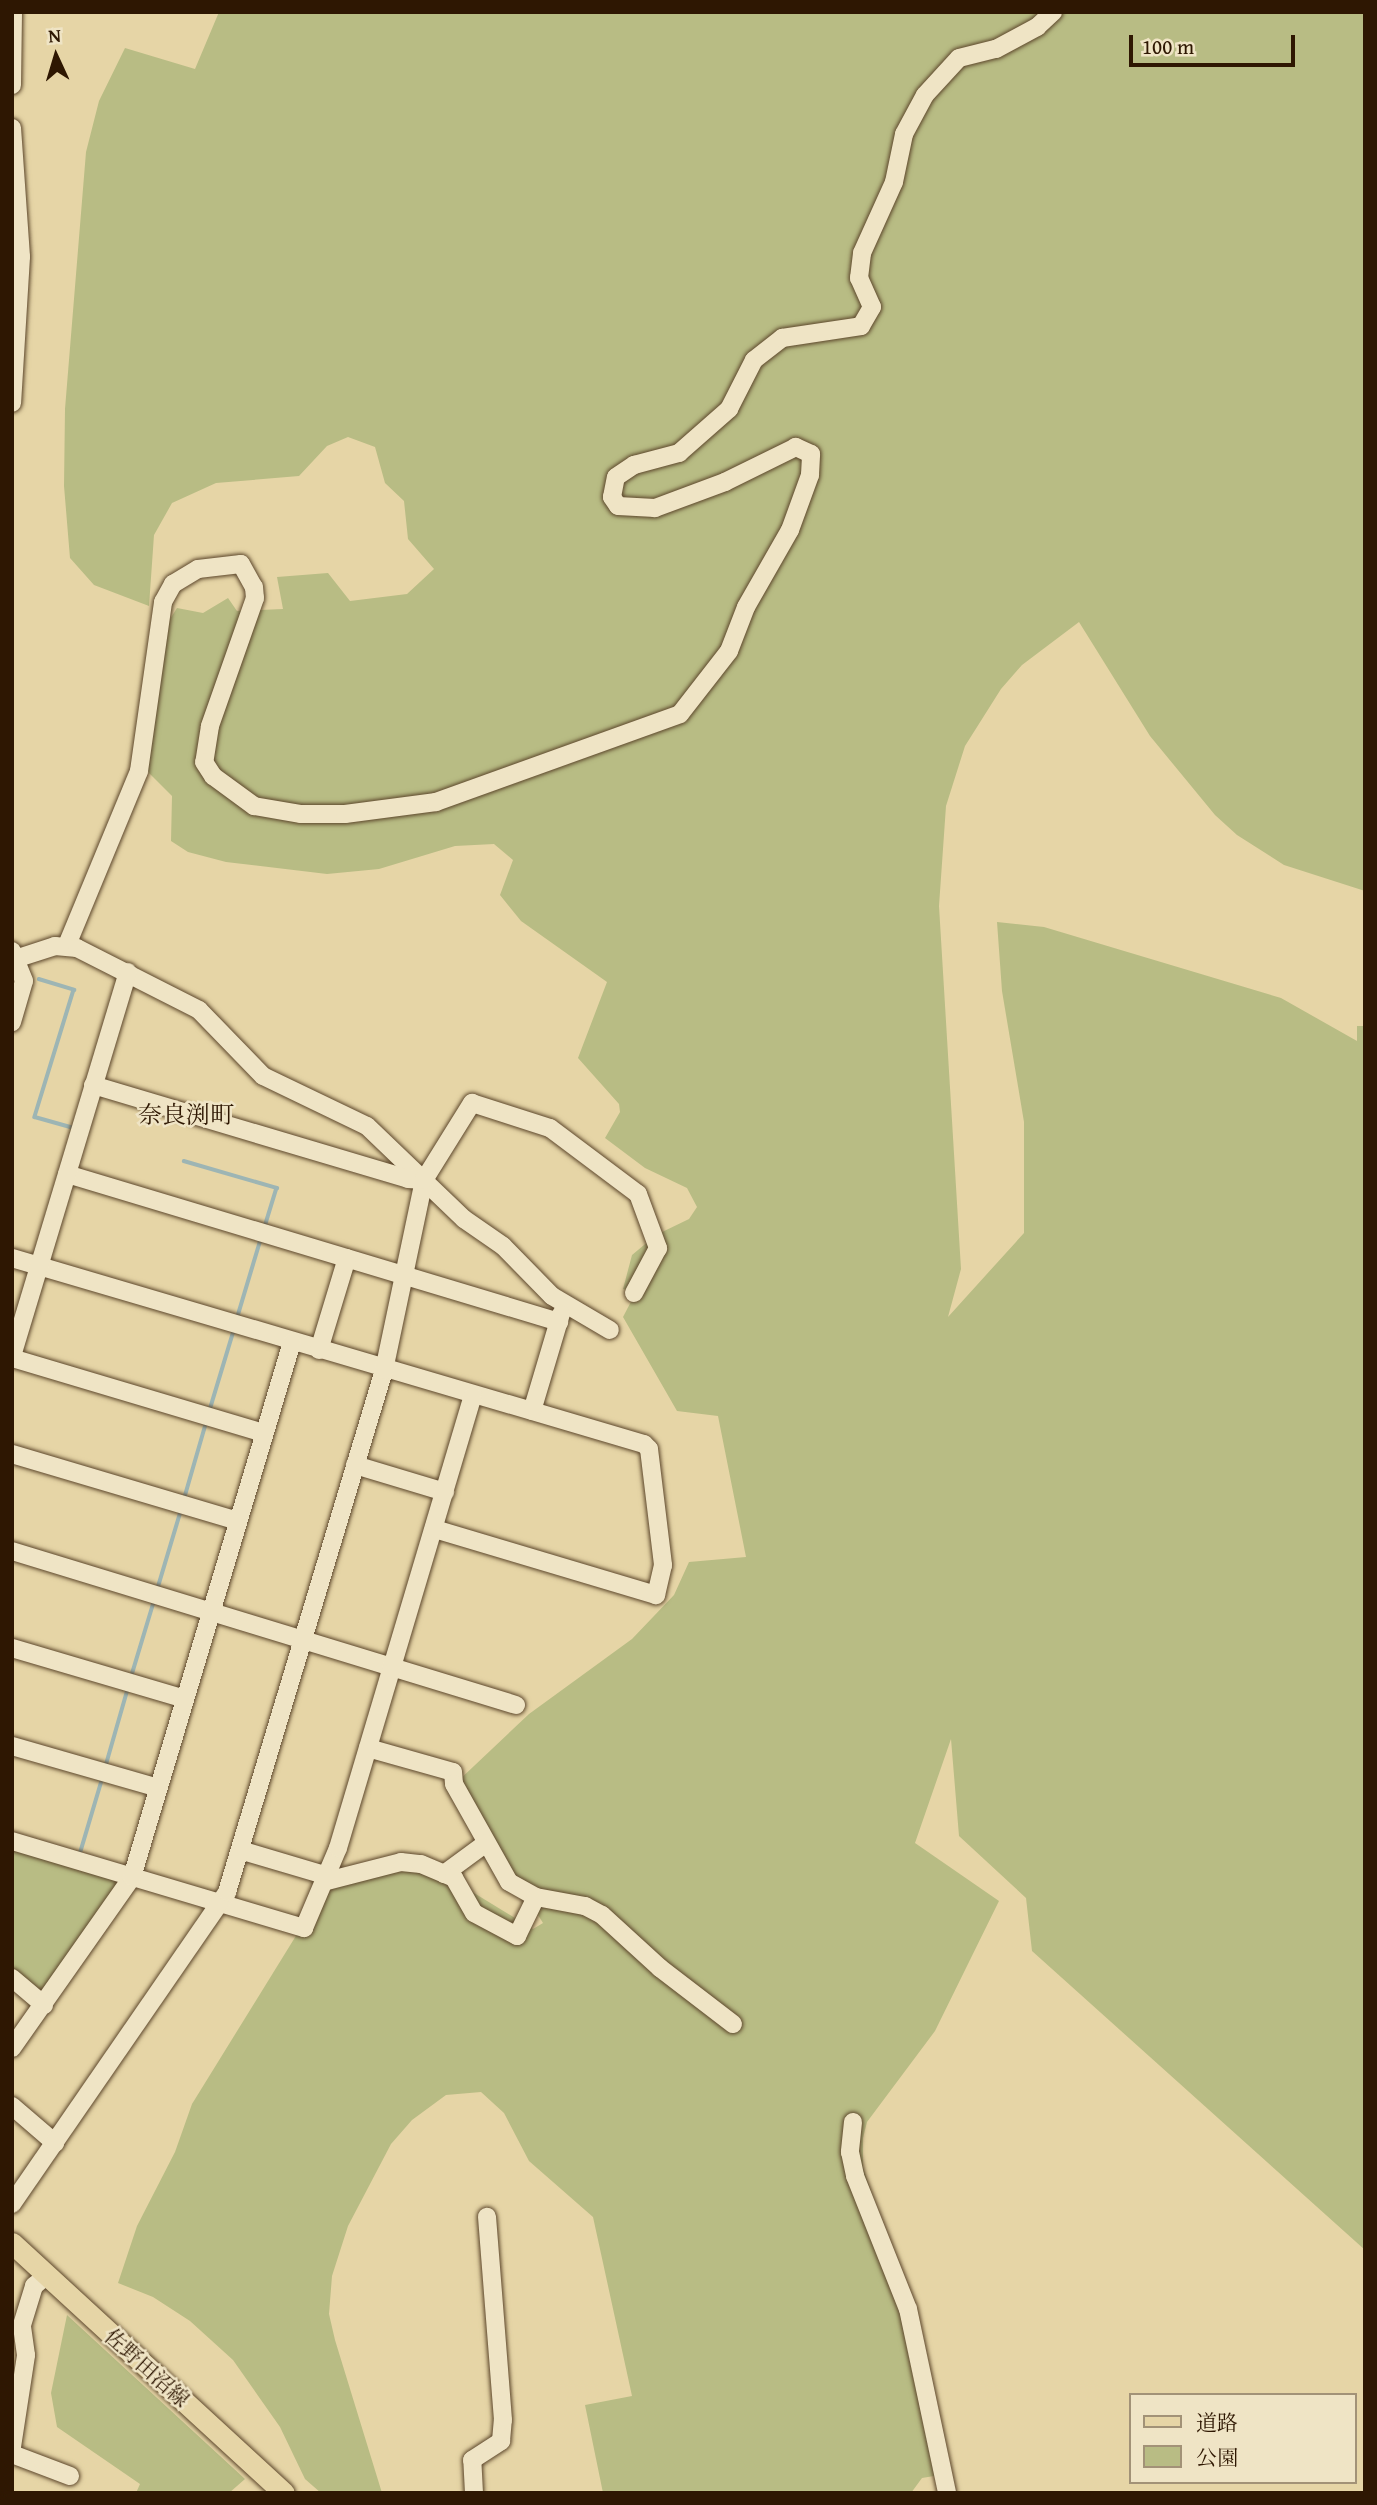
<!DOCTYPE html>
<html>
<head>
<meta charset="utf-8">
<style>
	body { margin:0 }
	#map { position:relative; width:1377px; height:2505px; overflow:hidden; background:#e6d5a6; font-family:"Gentium Book Plus","Noto Serif JP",serif }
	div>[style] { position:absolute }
	.green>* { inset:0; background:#b8bc84 }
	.stream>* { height:3.5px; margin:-1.75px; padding:0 1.75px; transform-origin:1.75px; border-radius:1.75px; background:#9db5b4 }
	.roads { filter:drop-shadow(0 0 2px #5c462b) drop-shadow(0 0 2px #5c462b) }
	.minor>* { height:18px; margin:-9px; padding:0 9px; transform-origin:9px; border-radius:9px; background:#efe4c5 }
	.major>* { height:21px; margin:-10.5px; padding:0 10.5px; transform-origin:10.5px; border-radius:10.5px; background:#e6d5a6 }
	span { translate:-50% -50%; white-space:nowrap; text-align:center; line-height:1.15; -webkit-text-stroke:5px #efe4c5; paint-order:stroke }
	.street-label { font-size:21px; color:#2e1702 }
	.quarter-label { font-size:24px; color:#2e1702 }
	.frame { position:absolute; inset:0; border:14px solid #2e1702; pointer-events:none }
	.legend { position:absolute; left:1129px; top:2393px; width:228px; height:91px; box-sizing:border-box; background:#efe4c5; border:2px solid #a29277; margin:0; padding:9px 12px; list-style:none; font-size:21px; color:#2e1702 }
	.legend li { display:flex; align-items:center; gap:14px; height:35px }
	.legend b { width:35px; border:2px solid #a29277 }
	.north { position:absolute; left:21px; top:21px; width:70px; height:70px; -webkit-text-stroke:5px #efe4c5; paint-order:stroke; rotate:356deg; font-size:19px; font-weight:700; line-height:28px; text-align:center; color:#2e1702 }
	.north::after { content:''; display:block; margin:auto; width:24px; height:32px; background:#2e1702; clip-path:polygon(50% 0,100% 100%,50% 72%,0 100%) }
	.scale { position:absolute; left:1129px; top:35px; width:166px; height:32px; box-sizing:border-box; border:4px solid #2e1702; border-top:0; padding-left:9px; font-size:21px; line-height:24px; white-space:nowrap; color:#2e1702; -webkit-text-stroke:5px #efe4c5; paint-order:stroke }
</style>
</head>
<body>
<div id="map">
	<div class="green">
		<div style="clip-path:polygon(219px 12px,1365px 12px,1365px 891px,1284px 865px,1237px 835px,1215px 815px,1150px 736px,1079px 622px,1022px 665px,1001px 689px,965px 746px,946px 806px,939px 906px,961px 1269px,948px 1317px,1024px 1233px,1024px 1122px,1002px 991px,997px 922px,1044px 927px,1281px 998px,1357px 1041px,1357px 1026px,1365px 1026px,1365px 2250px,1032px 1951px,1026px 1898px,959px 1836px,951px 1739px,915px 1843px,999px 1901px,935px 2031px,867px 2122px,863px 2138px,863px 2167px,919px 2339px,940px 2475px,922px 2478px,911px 2493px,603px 2493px,585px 2405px,632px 2396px,593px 2217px,529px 2161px,504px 2113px,481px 2092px,446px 2095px,412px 2120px,391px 2144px,348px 2226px,332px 2276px,329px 2314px,335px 2340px,382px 2493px,321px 2493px,305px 2479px,280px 2427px,233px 2360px,190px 2321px,153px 2297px,118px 2283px,137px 2226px,175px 2152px,192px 2104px,336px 1871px,416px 1870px,456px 1882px,533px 1929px,543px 1923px,456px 1783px,529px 1714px,632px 1639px,674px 1595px,689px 1562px,746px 1557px,718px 1416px,677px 1411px,623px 1317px,636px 1292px,623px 1289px,632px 1255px,656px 1235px,689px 1219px,697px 1207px,687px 1188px,645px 1168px,605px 1138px,620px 1112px,619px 1104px,578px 1058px,607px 982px,521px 921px,500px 895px,513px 860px,494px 844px,455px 846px,379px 869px,327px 874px,226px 862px,188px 852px,171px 841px,172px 796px,148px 772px,162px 632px,177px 608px,203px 613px,228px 598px,237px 611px,283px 609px,277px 577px,328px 573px,350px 601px,407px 594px,434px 569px,408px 539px,404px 501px,385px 483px,375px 447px,348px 437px,327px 446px,299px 476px,216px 483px,172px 503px,154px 535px,149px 606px,94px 585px,70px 558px,64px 486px,65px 409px,86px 152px,99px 101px,125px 48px,195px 69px)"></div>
		<div style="clip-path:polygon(12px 1844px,118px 1876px,120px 1887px,46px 1994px,37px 1995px,12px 1972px)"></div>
		<div style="clip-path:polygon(67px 2315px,245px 2479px,229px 2493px,136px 2493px,140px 2484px,57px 2427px,51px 2393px)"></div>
	</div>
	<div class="stream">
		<div style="left:39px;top:979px;width:37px;rotate:17deg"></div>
		<div style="left:74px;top:990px;width:133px;rotate:107.1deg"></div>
		<div style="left:35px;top:1117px;width:41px;rotate:15.8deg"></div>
		<div style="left:184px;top:1161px;width:97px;rotate:16.2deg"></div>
		<div style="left:277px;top:1188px;width:41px;rotate:107.1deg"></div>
		<div style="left:237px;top:1318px;width:84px;rotate:-73.3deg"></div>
		<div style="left:209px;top:1412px;width:87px;rotate:-73.2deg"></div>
		<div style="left:184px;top:1499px;width:79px;rotate:-73.9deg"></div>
		<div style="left:157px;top:1590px;width:84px;rotate:-73.3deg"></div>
		<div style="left:131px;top:1677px;width:79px;rotate:-73.2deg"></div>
		<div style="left:105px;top:1768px;width:83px;rotate:-74deg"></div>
		<div style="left:80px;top:1853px;width:77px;rotate:-73.4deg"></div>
	</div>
	<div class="roads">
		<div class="minor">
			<div style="left:12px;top:85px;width:73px;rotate:-89.2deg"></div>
			<div style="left:12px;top:128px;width:129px;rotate:86deg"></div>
			<div style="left:21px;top:257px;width:146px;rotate:93.5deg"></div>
			<div style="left:67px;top:945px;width:188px;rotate:-67.5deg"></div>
			<div style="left:139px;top:771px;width:171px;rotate:-81.9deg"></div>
			<div style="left:163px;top:602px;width:21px;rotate:-61deg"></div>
			<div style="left:173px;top:584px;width:29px;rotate:-31deg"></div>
			<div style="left:198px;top:569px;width:43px;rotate:-6.6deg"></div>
			<div style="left:241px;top:564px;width:26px;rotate:61deg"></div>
			<div style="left:254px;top:587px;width:11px;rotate:85deg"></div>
			<div style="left:255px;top:598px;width:136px;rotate:109.4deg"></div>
			<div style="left:210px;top:726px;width:36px;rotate:99deg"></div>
			<div style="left:204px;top:762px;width:17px;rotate:57deg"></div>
			<div style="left:213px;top:776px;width:51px;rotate:36.2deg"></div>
			<div style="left:254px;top:806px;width:48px;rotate:9.7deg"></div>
			<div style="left:301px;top:814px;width:44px"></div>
			<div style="left:345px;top:814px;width:92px;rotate:-7.5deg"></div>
			<div style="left:436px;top:802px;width:259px;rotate:-19.8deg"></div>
			<div style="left:680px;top:714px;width:80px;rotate:-52.1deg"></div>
			<div style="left:729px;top:651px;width:47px;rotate:-68.9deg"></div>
			<div style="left:746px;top:607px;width:89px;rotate:-60.3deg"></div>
			<div style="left:790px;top:530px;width:59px;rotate:-70deg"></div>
			<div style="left:810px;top:475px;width:21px;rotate:-87deg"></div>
			<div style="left:811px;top:454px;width:17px;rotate:-155deg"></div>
			<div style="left:796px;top:447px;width:79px;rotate:153.8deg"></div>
			<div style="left:725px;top:482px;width:75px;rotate:159.6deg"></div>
			<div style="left:655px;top:508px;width:37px;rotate:-177deg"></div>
			<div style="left:618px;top:506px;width:11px;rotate:-124deg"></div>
			<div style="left:612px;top:497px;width:20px;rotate:-79deg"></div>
			<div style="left:616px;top:477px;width:22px;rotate:-34deg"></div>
			<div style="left:634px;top:465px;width:47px;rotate:-14.9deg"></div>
			<div style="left:679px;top:453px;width:67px;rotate:-41.3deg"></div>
			<div style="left:729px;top:409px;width:55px;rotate:-63deg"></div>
			<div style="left:754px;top:360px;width:36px;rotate:-38deg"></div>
			<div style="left:782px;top:338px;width:80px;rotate:-8.6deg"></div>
			<div style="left:861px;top:326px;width:22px;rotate:-60deg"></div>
			<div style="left:872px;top:307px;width:32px;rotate:-114deg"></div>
			<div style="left:859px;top:278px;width:25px;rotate:-83deg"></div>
			<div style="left:862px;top:253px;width:78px;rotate:-65.7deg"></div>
			<div style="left:894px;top:182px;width:49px;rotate:-78.2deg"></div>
			<div style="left:904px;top:134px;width:44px;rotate:-61.7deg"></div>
			<div style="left:925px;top:95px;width:50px;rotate:-47.4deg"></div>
			<div style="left:959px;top:58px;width:38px;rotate:-14deg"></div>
			<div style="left:996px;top:49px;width:47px;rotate:-28.2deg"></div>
			<div style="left:1037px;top:27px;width:22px;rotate:-43deg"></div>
			<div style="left:12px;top:951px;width:32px;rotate:68deg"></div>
			<div style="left:24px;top:981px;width:43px;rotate:106.3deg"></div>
			<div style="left:12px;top:960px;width:45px;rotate:-18deg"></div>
			<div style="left:55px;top:946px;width:22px;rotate:5deg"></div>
			<div style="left:77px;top:948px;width:137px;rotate:26.9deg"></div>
			<div style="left:199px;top:1010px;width:92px;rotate:45.9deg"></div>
			<div style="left:263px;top:1076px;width:115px;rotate:25.7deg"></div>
			<div style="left:367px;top:1126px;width:134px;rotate:43.8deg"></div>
			<div style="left:464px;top:1219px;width:47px;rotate:34.7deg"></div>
			<div style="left:503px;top:1246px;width:70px;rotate:45.6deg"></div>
			<div style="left:552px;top:1296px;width:67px;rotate:30.4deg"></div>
			<div style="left:93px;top:1085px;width:329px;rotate:16.6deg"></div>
			<div style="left:408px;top:1179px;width:16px;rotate:4deg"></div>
			<div style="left:67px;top:1174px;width:514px;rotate:16.74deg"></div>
			<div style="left:12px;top:1258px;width:659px;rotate:16.4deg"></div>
			<div style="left:644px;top:1444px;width:7px;rotate:45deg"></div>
			<div style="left:649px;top:1449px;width:117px;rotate:83.1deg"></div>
			<div style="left:663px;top:1565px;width:31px;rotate:103deg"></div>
			<div style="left:656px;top:1595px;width:232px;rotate:-163.4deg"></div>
			<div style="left:319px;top:1350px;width:96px;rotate:-73.1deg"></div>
			<div style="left:12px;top:1356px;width:401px;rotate:-73.2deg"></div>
			<div style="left:12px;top:1358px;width:263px;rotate:16.6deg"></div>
			<div style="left:532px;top:1411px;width:101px;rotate:-73.4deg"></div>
			<div style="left:12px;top:1454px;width:236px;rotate:16.5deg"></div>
			<div style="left:355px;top:1465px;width:94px;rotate:16.7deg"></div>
			<div style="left:12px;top:1551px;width:527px;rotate:16.99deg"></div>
			<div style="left:12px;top:1648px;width:180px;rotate:16.4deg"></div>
			<div style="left:12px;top:1746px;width:152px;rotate:16deg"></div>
			<div style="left:368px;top:1748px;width:88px;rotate:15.8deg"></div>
			<div style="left:453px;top:1772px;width:12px;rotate:85deg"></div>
			<div style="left:454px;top:1784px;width:112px;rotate:60.7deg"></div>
			<div style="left:509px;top:1882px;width:31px;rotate:29deg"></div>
			<div style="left:536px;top:1897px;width:50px;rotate:10.4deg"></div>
			<div style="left:585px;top:1906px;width:19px;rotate:28deg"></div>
			<div style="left:602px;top:1915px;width:79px;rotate:42.4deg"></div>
			<div style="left:660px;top:1968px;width:92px;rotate:37.5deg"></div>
			<div style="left:12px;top:1841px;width:305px;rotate:16.6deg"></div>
			<div style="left:304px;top:1928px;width:87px;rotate:-67deg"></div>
			<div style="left:338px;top:1848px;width:472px;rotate:-73.4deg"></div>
			<div style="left:240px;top:1850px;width:92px;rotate:16.5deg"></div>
			<div style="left:444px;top:1874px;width:52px;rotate:-36.4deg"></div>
			<div style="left:327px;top:1881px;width:76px;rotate:-14.4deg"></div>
			<div style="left:401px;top:1862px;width:20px;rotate:6deg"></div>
			<div style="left:421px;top:1864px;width:36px;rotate:23deg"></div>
			<div style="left:454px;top:1878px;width:40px;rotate:60.3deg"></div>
			<div style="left:474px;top:1913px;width:49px;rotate:28.1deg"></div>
			<div style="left:517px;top:1936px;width:43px;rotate:-64deg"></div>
			<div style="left:12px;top:1978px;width:42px;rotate:40.2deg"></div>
			<div style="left:12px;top:2048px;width:209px;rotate:-54.9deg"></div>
			<div style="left:132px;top:1877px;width:558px;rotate:-73.35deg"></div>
			<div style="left:12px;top:2106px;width:57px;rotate:40.7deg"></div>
			<div style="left:853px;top:2122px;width:30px;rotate:96deg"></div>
			<div style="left:850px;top:2152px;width:25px;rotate:78deg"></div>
			<div style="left:855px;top:2176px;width:143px;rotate:68.3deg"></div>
			<div style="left:908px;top:2309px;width:188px;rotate:78deg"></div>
			<div style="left:12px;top:2204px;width:379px;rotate:-55.4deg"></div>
			<div style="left:227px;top:1892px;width:545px;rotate:-73.26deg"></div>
			<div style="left:384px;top:1370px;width:194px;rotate:-78.1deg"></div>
			<div style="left:424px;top:1180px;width:91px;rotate:-58.1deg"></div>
			<div style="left:472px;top:1103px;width:82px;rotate:17.8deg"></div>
			<div style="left:550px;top:1128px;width:110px;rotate:36.9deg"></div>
			<div style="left:638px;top:1194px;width:58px;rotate:69.7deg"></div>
			<div style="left:658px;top:1248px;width:51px;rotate:118.1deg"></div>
			<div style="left:12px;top:2447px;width:93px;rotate:-81.3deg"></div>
			<div style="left:26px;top:2355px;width:30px;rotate:-98deg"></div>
			<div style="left:22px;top:2325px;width:41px;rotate:-72.9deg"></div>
			<div style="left:34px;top:2286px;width:16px;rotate:-40deg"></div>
			<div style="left:12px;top:2454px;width:62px;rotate:20.8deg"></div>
			<div style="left:474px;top:2493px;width:33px;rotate:-93deg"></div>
			<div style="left:472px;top:2460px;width:35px;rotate:-33deg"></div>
			<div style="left:501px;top:2441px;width:21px;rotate:-85deg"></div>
			<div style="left:503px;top:2420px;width:204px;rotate:-94.5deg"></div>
		</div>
		<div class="major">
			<div style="left:12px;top:2243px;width:369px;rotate:42.6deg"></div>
		</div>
	</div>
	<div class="street-label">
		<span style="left:147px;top:2368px;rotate:42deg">佐野田沼線</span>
	</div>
	<div class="quarter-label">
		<span style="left:186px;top:1115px">奈良渕町</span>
	</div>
	<div class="frame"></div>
	<ul class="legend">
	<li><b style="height:9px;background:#e6d5a6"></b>道路</li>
	<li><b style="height:19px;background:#b8bc84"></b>公園</li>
	</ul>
	<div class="north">N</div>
	<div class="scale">100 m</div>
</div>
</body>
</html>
